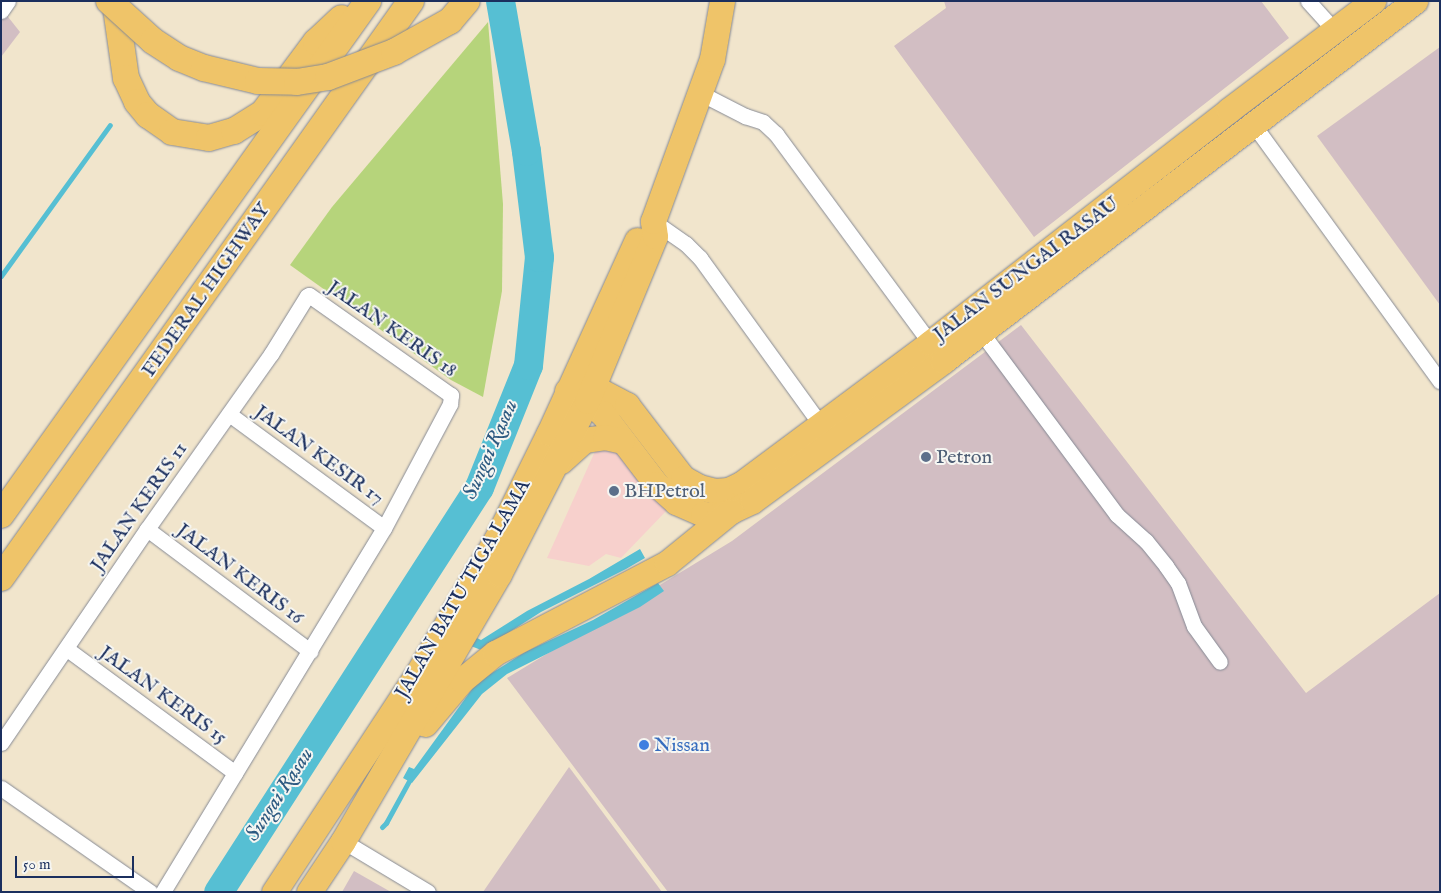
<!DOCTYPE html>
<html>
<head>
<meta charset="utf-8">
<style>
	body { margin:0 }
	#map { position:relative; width:1441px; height:893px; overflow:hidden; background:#f1e5cc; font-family:"IM FELL English",serif }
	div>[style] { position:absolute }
	.built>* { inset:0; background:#f7d0cc }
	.industrial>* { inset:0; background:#d2bec3 }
	.green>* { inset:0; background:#b6d47b }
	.water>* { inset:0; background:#56bfd3 }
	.stream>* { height:5px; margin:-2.5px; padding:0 2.5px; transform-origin:2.5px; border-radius:2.5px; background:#56bfd3 }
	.river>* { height:29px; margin:-14.5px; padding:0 14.5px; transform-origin:14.5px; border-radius:14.5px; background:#56bfd3 }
	.roads { filter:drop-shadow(0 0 1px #868a95) drop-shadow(0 0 1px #868a95) }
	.minor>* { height:15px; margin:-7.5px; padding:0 7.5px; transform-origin:7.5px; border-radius:7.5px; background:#fff }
	.primary>* { height:25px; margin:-12.5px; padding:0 12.5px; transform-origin:12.5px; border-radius:12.5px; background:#efc469 }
	.trunk>* { height:26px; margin:-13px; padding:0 13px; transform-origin:13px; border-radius:13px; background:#efc469 }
	.bridges { filter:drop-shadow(0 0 1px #868a95) drop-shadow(0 0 1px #868a95) }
	.trunk-bridge>* { height:26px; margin:-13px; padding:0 13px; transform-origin:13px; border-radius:13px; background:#efc469 }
	.dots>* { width:14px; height:14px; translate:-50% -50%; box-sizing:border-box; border:2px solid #f6f6f2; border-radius:50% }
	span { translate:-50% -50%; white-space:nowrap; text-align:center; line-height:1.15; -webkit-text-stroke:4px #f6f6f2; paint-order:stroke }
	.street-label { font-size:20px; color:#1b2f5e }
	.service-label { font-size:20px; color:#4e5e75 }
	.left { translate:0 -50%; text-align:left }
	.shop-label { font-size:20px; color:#366cbe }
	.water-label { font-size:21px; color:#2d5a81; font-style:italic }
	.frame { position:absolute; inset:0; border:2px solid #1b2f5e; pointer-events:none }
	.scale { position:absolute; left:15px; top:856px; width:119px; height:22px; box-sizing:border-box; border:2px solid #1b2f5e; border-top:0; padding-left:6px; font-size:15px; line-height:18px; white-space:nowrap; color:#1b2f5e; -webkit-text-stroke:4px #f6f6f2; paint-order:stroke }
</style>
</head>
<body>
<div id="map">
	<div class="built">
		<div style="clip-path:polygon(597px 447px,614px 448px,670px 507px,621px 558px,606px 554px,589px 566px,547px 558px)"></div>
	</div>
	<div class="industrial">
		<div style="clip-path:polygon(944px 1px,1261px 1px,1289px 38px,1034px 237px,894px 46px,946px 8px)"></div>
		<div style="clip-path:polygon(1px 8px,20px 32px,1px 57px)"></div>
		<div style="clip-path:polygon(1440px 47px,1440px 305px,1317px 136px)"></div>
		<div style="clip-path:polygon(1021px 325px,1306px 693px,1440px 593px,1440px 892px,668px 892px,507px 678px,732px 541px)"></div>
		<div style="clip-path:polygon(569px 767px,662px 892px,483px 892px)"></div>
		<div style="clip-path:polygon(354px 871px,391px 892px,342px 892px)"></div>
	</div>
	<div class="green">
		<div style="clip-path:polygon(488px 22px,503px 204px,502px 291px,483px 397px,451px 380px,290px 265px,332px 207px)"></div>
	</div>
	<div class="water">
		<div style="clip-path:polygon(640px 549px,645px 558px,626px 569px,541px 612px,481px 650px,471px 646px,477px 638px,481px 640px,527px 611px,589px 579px)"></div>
		<div style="clip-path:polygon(658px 583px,664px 591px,640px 607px,507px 674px,482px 694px,412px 783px,403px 778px,409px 767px,414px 769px,475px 685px,484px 678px,525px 652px,593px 620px)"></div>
	</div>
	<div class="stream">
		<div style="left:1px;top:276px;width:186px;rotate:-54.2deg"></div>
		<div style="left:382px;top:827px;width:6px;rotate:-45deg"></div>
		<div style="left:386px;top:823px;width:48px;rotate:-61.3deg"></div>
	</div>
	<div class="river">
		<div style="left:218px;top:892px;width:482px;rotate:-57.2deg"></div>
		<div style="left:479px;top:487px;width:131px;rotate:-68.1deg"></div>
		<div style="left:528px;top:365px;width:109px;rotate:-84.2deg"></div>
		<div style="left:539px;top:257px;width:107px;rotate:-97deg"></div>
		<div style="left:526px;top:151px;width:152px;rotate:-99.8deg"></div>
	</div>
	<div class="roads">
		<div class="minor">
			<div style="left:1308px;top:1px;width:40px;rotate:48deg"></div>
			<div style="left:1px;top:11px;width:12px;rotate:-55deg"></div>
			<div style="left:700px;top:93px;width:51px;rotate:27.1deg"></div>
			<div style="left:745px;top:116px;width:19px;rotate:18deg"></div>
			<div style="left:763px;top:122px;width:18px;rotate:43deg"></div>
			<div style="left:776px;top:134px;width:260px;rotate:53.6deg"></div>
			<div style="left:1253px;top:124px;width:318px;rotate:54deg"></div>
			<div style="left:653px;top:221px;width:40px;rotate:34.9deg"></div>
			<div style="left:686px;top:244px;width:20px;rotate:45deg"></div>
			<div style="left:700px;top:258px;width:205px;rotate:54.1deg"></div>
			<div style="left:981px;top:332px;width:228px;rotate:53.4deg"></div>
			<div style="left:1117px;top:515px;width:39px;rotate:42deg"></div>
			<div style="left:1146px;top:541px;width:32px;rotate:51deg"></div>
			<div style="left:1166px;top:566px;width:21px;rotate:55deg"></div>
			<div style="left:1178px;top:583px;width:46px;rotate:69.6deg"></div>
			<div style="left:1194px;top:626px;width:44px;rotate:54.2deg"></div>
			<div style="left:229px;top:414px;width:192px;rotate:36.3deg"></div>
			<div style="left:147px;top:529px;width:204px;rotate:36.8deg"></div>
			<div style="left:67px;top:649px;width:209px;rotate:36.4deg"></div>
			<div style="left:1px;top:743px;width:259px;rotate:-55.7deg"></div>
			<div style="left:147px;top:529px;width:214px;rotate:-54.7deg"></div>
			<div style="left:271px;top:354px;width:68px;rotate:-58.2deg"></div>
			<div style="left:307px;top:296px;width:2px;rotate:-27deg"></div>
			<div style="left:309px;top:295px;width:174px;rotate:35.2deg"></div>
			<div style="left:451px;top:395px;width:9px;rotate:96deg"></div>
			<div style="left:450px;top:404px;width:140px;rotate:118deg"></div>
			<div style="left:384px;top:528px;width:426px;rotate:121.3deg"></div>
			<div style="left:1px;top:788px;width:182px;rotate:34.9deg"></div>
			<div style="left:343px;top:841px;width:99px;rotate:31deg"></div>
		</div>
		<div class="primary">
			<div style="left:576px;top:378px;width:58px;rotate:27.9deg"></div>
			<div style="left:627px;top:405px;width:92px;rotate:52.5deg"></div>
			<div style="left:683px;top:478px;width:18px;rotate:29deg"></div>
			<div style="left:699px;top:487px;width:16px;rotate:14deg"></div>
			<div style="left:715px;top:491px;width:13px;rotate:-4deg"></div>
			<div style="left:728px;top:490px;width:14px;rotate:-25deg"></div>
			<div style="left:741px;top:484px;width:236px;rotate:-36.7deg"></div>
			<div style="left:930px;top:343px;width:379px;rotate:-37.9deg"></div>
			<div style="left:1229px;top:110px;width:181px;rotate:-37.1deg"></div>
			<div style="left:567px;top:391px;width:22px;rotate:27deg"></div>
			<div style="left:587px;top:401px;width:19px;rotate:39deg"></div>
			<div style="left:602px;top:413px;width:89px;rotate:52.7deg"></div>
			<div style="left:656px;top:484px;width:27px;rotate:42deg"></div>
			<div style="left:676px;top:502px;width:30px;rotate:24deg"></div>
			<div style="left:703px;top:514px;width:16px;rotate:4deg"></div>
			<div style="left:719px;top:515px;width:13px;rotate:-18deg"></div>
			<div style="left:731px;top:511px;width:23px;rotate:-25deg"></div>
			<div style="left:752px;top:501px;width:237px;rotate:-36.2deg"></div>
			<div style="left:943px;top:361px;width:594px;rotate:-37.33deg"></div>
			<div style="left:561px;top:461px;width:31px;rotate:-42deg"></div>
			<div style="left:584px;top:440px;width:21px;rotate:-8deg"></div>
			<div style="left:605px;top:437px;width:17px;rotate:13deg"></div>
			<div style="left:425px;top:724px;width:57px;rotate:-49.9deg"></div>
			<div style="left:462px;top:680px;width:43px;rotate:-39.3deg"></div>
			<div style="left:495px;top:653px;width:194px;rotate:-27.6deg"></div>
			<div style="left:667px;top:563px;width:82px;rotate:-39.1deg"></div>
			<div style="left:274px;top:892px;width:264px;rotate:-56.7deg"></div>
			<div style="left:419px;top:671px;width:154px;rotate:-59.6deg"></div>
			<div style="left:497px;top:538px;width:117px;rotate:-63.7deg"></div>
			<div style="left:549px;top:433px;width:212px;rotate:-65.5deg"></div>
			<div style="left:309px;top:892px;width:61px;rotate:-56.3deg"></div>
			<div style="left:343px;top:841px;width:309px;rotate:-59.7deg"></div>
			<div style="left:499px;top:574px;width:194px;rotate:-63deg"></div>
			<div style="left:587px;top:401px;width:178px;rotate:-67.6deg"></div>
			<div style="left:655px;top:236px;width:15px;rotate:-98deg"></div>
			<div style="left:653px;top:221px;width:172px;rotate:-70deg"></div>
			<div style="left:712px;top:59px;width:59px;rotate:-80.2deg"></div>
		</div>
		<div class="trunk">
			<div style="left:115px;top:1px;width:78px;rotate:81.9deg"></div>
			<div style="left:126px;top:78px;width:26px;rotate:65deg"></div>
			<div style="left:137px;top:102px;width:17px;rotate:50deg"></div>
			<div style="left:148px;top:115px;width:29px;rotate:35deg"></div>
			<div style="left:172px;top:132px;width:37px;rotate:9deg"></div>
			<div style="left:209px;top:138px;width:26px;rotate:-16deg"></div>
			<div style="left:234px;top:131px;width:34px;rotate:-32deg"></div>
			<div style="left:263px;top:113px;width:89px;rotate:-53.3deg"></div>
			<div style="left:316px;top:42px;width:35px;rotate:-43deg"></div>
			<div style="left:1px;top:515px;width:632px;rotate:-54.47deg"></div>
			<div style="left:1px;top:578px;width:708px;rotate:-54.6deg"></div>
		</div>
	</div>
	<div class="bridges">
		<div class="trunk-bridge">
			<div style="left:109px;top:1px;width:59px;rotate:42.3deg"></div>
			<div style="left:153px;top:41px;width:31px;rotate:33deg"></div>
			<div style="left:179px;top:58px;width:27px;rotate:22deg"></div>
			<div style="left:204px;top:68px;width:56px;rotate:13.5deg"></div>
			<div style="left:258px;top:81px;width:39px;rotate:1deg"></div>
			<div style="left:297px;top:82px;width:31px;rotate:-9deg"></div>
			<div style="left:328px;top:77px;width:71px;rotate:-20.7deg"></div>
			<div style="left:394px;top:52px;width:64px;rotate:-29deg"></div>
			<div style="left:450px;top:21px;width:26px;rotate:-50deg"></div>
		</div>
	</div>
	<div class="dots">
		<div style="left:926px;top:457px;background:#5c6f8a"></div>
		<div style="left:614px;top:491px;background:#5c6f8a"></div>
		<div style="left:644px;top:745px;background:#3f7fe0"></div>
	</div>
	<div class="street-label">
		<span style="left:1026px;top:269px;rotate:-37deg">JALAN SUNGAI RASAU</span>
		<span style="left:206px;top:290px;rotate:-55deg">FEDERAL HIGHWAY</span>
		<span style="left:392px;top:329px;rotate:35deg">JALAN KERIS 18</span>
		<span style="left:319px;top:455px;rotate:36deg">JALAN KESIR 17</span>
		<span style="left:139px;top:507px;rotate:-55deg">JALAN KERIS 11</span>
		<span style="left:240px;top:574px;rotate:37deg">JALAN KERIS 16</span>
		<span style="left:463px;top:589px;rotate:-60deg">JALAN BATU TIGA LAMA</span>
		<span style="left:163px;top:695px;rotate:36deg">JALAN KERIS 15</span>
	</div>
	<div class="service-label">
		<span class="left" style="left:936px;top:457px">Petron</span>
		<span class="left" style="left:624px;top:491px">BHPetrol</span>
	</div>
	<div class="shop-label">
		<span class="left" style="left:654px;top:745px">Nissan</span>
	</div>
	<div class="water-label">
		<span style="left:491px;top:450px;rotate:-66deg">Sungai Rasau</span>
		<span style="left:280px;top:795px;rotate:-57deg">Sungai Rasau</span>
	</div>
	<div class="frame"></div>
	<div class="scale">50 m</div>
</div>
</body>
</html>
